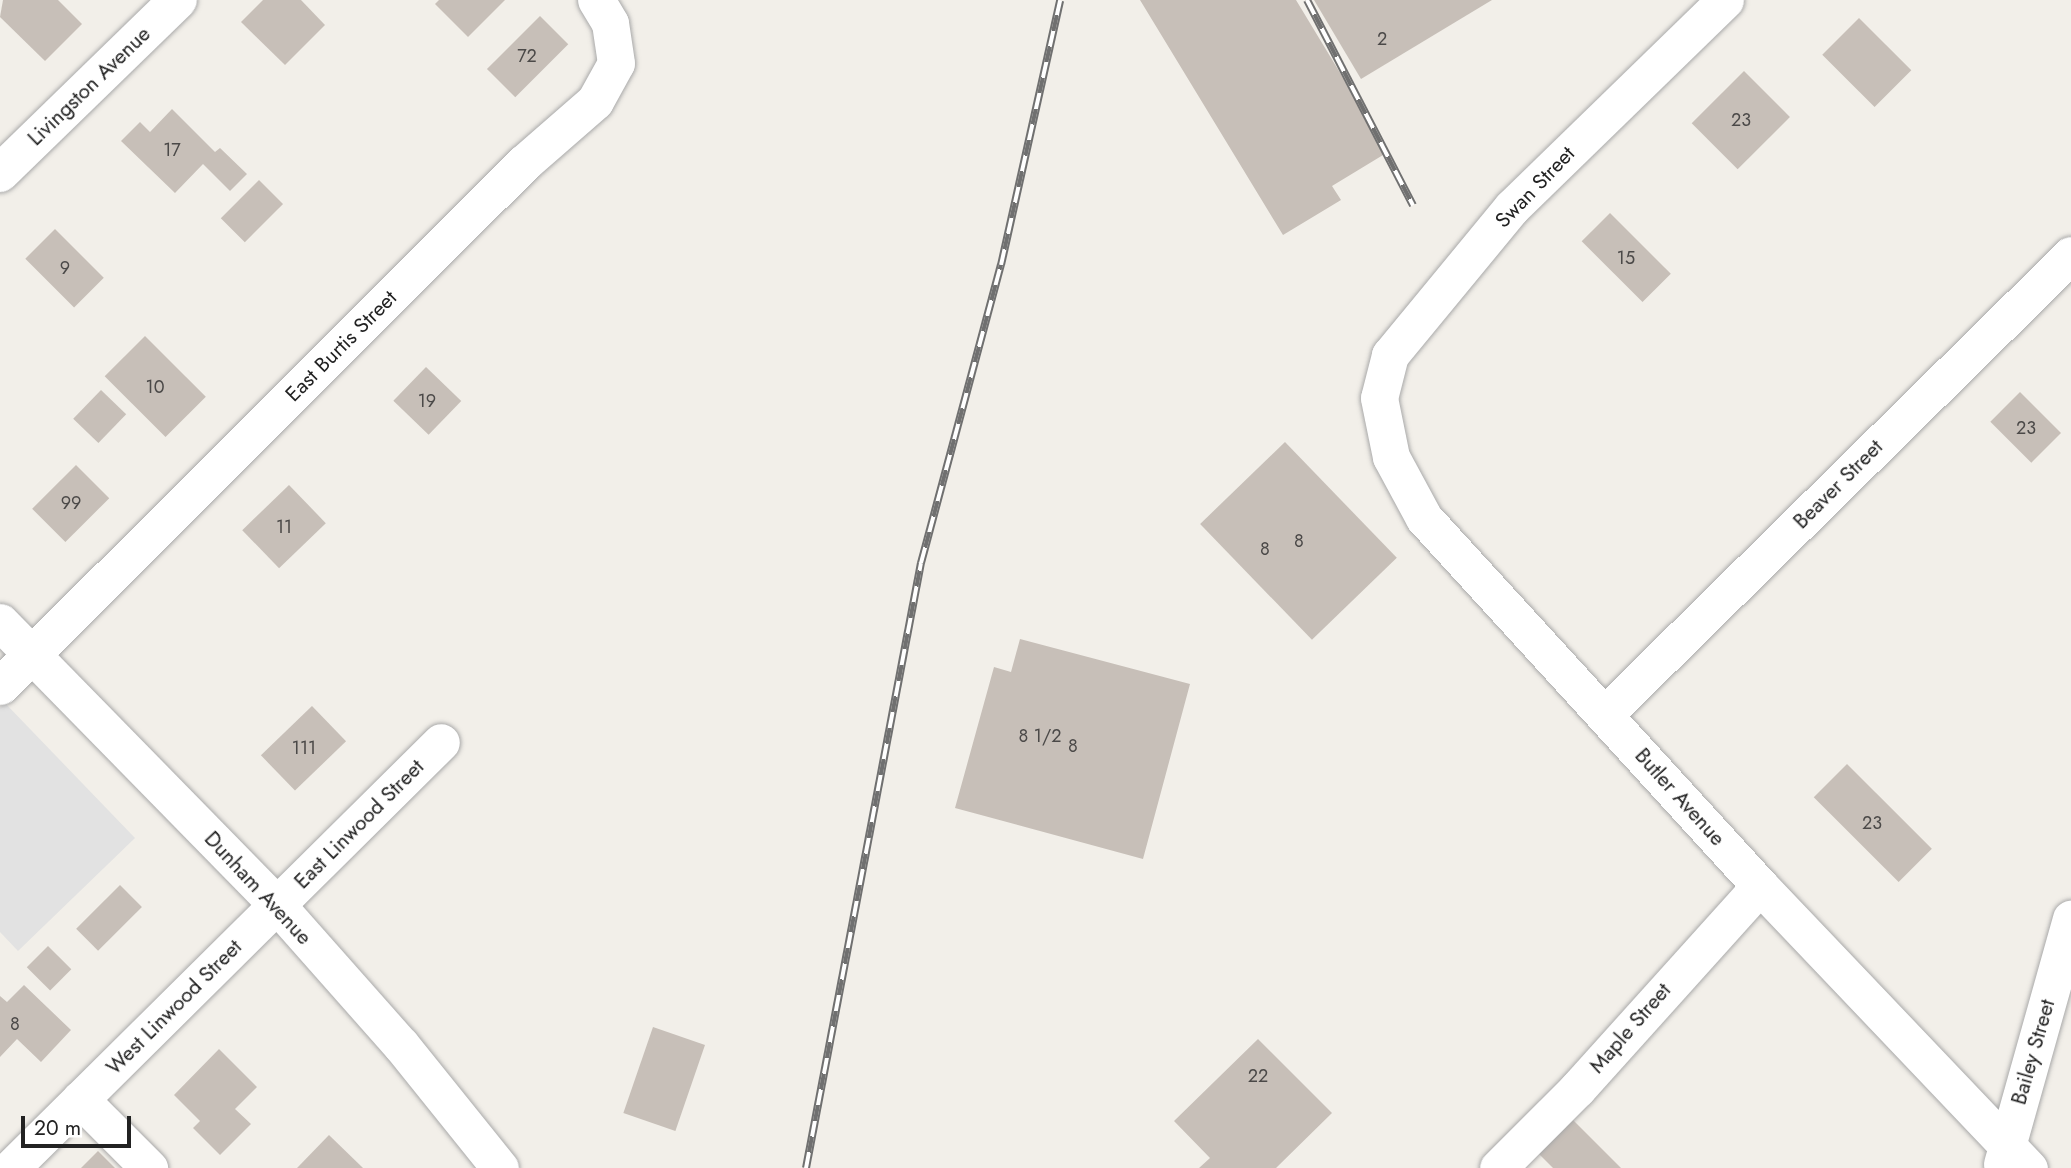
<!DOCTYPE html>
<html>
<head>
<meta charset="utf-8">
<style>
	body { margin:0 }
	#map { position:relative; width:2071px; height:1168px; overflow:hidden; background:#f2efe9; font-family:Jost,sans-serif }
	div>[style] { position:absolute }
	.parking>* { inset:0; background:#e2e2e2 }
	.building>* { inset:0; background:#c7bfb8; transform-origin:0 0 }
	.roads { filter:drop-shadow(0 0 2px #a9a9a9) drop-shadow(0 0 2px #a9a9a9) }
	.minor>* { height:37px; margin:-18.5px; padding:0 18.5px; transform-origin:18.5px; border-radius:18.5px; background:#fff }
	.tertiary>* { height:38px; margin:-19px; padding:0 19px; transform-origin:19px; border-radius:19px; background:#fff }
	.rail>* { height:8px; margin-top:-4px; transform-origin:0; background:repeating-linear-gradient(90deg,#fff 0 16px,#707070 0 32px); box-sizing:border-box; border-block:2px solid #707070 }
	span { translate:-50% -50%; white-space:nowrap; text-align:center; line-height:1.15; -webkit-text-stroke:6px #fff; paint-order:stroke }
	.number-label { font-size:18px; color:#4b4948 }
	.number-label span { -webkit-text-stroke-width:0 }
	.street-label { font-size:21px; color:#222 }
	.scale { position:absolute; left:21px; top:1116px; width:110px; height:32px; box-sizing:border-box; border:4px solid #222; border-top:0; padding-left:9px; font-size:21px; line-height:24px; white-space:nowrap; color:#222; -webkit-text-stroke:5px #fff; paint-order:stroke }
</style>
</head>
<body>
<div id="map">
	<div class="parking">
		<div style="clip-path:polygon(5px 703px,135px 838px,18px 951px,0 932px,0 708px)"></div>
	</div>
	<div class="building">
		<div style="clip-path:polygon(3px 0,58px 0,82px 24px,45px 61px,0 17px)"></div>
		<div style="clip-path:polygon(263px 0,301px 0,325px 25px,285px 65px,241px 22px)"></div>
		<div style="clip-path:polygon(439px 0,505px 0,468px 37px,435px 4px)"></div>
		<div style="clip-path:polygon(1140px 0,1296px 0,1388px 152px,1332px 186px,1341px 200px,1283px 235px)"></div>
		<div style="clip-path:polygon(1314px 0,1492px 0,1361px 79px)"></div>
		<div style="left:540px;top:16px;width:40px;height:75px;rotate:45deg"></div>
		<div style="left:1859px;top:18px;width:74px;height:52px;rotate:45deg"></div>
		<div style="left:1744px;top:71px;width:65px;height:74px;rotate:45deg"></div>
		<div style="clip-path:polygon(172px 109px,215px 152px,220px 148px,247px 174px,230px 191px,203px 164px,175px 193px,121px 141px,140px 122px,150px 132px)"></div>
		<div style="left:259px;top:180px;width:34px;height:54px;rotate:45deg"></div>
		<div style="left:1610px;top:213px;width:86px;height:40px;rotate:45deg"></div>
		<div style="left:55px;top:229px;width:69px;height:42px;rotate:45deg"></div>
		<div style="left:145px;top:336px;width:86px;height:57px;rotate:45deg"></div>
		<div style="left:426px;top:367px;width:49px;height:47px;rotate:44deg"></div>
		<div style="left:101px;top:390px;width:35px;height:40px;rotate:44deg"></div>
		<div style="left:2020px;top:392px;width:58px;height:42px;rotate:45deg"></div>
		<div style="left:1285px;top:442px;width:161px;height:118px;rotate:46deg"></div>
		<div style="left:76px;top:465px;width:47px;height:62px;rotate:45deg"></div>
		<div style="left:289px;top:485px;width:53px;height:65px;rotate:46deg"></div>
		<div style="clip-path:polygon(1020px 639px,1190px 684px,1143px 859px,955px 808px,994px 667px,1011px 672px)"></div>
		<div style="left:312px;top:706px;width:49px;height:71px;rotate:46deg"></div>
		<div style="left:1847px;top:764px;width:120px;height:47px;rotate:45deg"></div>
		<div style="left:120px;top:885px;width:31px;height:62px;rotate:45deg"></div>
		<div style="left:48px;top:946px;width:33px;height:30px;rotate:45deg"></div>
		<div style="clip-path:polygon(24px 985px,71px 1030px,41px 1062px,17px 1039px,0 1057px,0 996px,7px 1002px)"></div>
		<div style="left:653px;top:1027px;width:55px;height:91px;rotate:19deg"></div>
		<div style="clip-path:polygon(1258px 1039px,1332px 1113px,1276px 1168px,1199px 1168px,1210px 1158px,1174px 1121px)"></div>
		<div style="clip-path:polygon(219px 1049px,257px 1087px,235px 1109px,251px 1124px,220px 1155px,193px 1128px,200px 1121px,174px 1095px)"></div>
		<div style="clip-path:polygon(1573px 1120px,1621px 1168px,1553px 1168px,1539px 1154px)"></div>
		<div style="clip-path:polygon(329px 1135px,363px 1168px,297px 1168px)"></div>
		<div style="clip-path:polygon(98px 1151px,115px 1168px,81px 1168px)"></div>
	</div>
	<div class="roads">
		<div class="minor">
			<div style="left:1725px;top:0;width:297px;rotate:135.8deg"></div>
			<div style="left:1512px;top:207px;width:192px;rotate:129.5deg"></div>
			<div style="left:1390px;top:355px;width:44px;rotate:104.3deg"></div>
			<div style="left:1379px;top:398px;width:60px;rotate:78.5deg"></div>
			<div style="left:1391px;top:457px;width:69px;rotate:61.6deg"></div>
			<div style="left:1424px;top:518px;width:498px;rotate:47.6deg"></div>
			<div style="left:1760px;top:886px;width:390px;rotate:46.4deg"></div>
			<div style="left:0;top:622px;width:396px;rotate:45.6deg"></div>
			<div style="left:277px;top:905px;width:187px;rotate:48.5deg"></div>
			<div style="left:401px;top:1045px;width:158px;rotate:51.2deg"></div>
			<div style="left:0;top:686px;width:740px;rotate:-44.95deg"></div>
			<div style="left:524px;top:163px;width:94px;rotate:-41.1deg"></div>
			<div style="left:595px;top:101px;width:43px;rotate:-61.1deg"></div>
			<div style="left:616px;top:63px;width:40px;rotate:-98.5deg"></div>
			<div style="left:610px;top:23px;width:27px;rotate:-121deg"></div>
			<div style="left:1605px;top:714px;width:654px;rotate:-44.57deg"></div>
			<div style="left:80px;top:1099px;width:98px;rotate:45deg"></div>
			<div style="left:2002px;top:1164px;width:255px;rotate:-74.3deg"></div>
			<div style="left:11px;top:1168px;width:605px;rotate:-44.73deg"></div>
			<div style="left:1498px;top:1168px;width:112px;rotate:-45deg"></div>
			<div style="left:1577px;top:1089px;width:273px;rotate:-48deg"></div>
		</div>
		<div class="tertiary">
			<div style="left:0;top:173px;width:248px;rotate:-44.2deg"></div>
		</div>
	</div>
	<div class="rail">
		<div style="left:1307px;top:0;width:231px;rotate:62.7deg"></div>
		<div style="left:806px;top:1168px;width:616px;rotate:-79.24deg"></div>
		<div style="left:921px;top:563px;width:309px;rotate:-75deg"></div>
		<div style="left:1001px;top:265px;width:271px;rotate:-77.4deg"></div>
	</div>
	<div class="number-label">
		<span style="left:1382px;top:39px">2</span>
		<span style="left:527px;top:56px">72</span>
		<span style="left:1741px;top:120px">23</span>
		<span style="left:172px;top:150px">17</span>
		<span style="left:1626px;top:258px">15</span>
		<span style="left:65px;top:268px">9</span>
		<span style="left:155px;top:387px">10</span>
		<span style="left:427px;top:401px">19</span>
		<span style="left:2026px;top:428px">23</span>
		<span style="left:71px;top:503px">99</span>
		<span style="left:284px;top:527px">11</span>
		<span style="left:1299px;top:541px">8</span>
		<span style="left:1265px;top:549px">8</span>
		<span style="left:1040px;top:736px">8 1/2</span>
		<span style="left:1073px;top:746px">8</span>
		<span style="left:304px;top:748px">111</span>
		<span style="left:1872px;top:823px">23</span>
		<span style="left:15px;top:1024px">8</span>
		<span style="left:1258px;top:1076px">22</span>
	</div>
	<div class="street-label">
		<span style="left:89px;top:86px;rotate:-44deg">Livingston Avenue</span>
		<span style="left:1535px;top:187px;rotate:-46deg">Swan Street</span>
		<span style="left:341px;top:346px;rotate:-45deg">East Burtis Street</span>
		<span style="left:1838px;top:484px;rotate:-45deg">Beaver Street</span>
		<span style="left:1680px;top:797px;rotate:48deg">Butler Avenue</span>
		<span style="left:359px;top:824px;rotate:-45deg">East Linwood Street</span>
		<span style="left:258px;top:888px;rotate:47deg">Dunham Avenue</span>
		<span style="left:174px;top:1007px;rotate:-45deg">West Linwood Street</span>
		<span style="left:1630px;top:1028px;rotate:-49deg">Maple Street</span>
		<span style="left:2033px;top:1052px;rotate:-74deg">Bailey Street</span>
	</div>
	<div class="scale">20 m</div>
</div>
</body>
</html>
